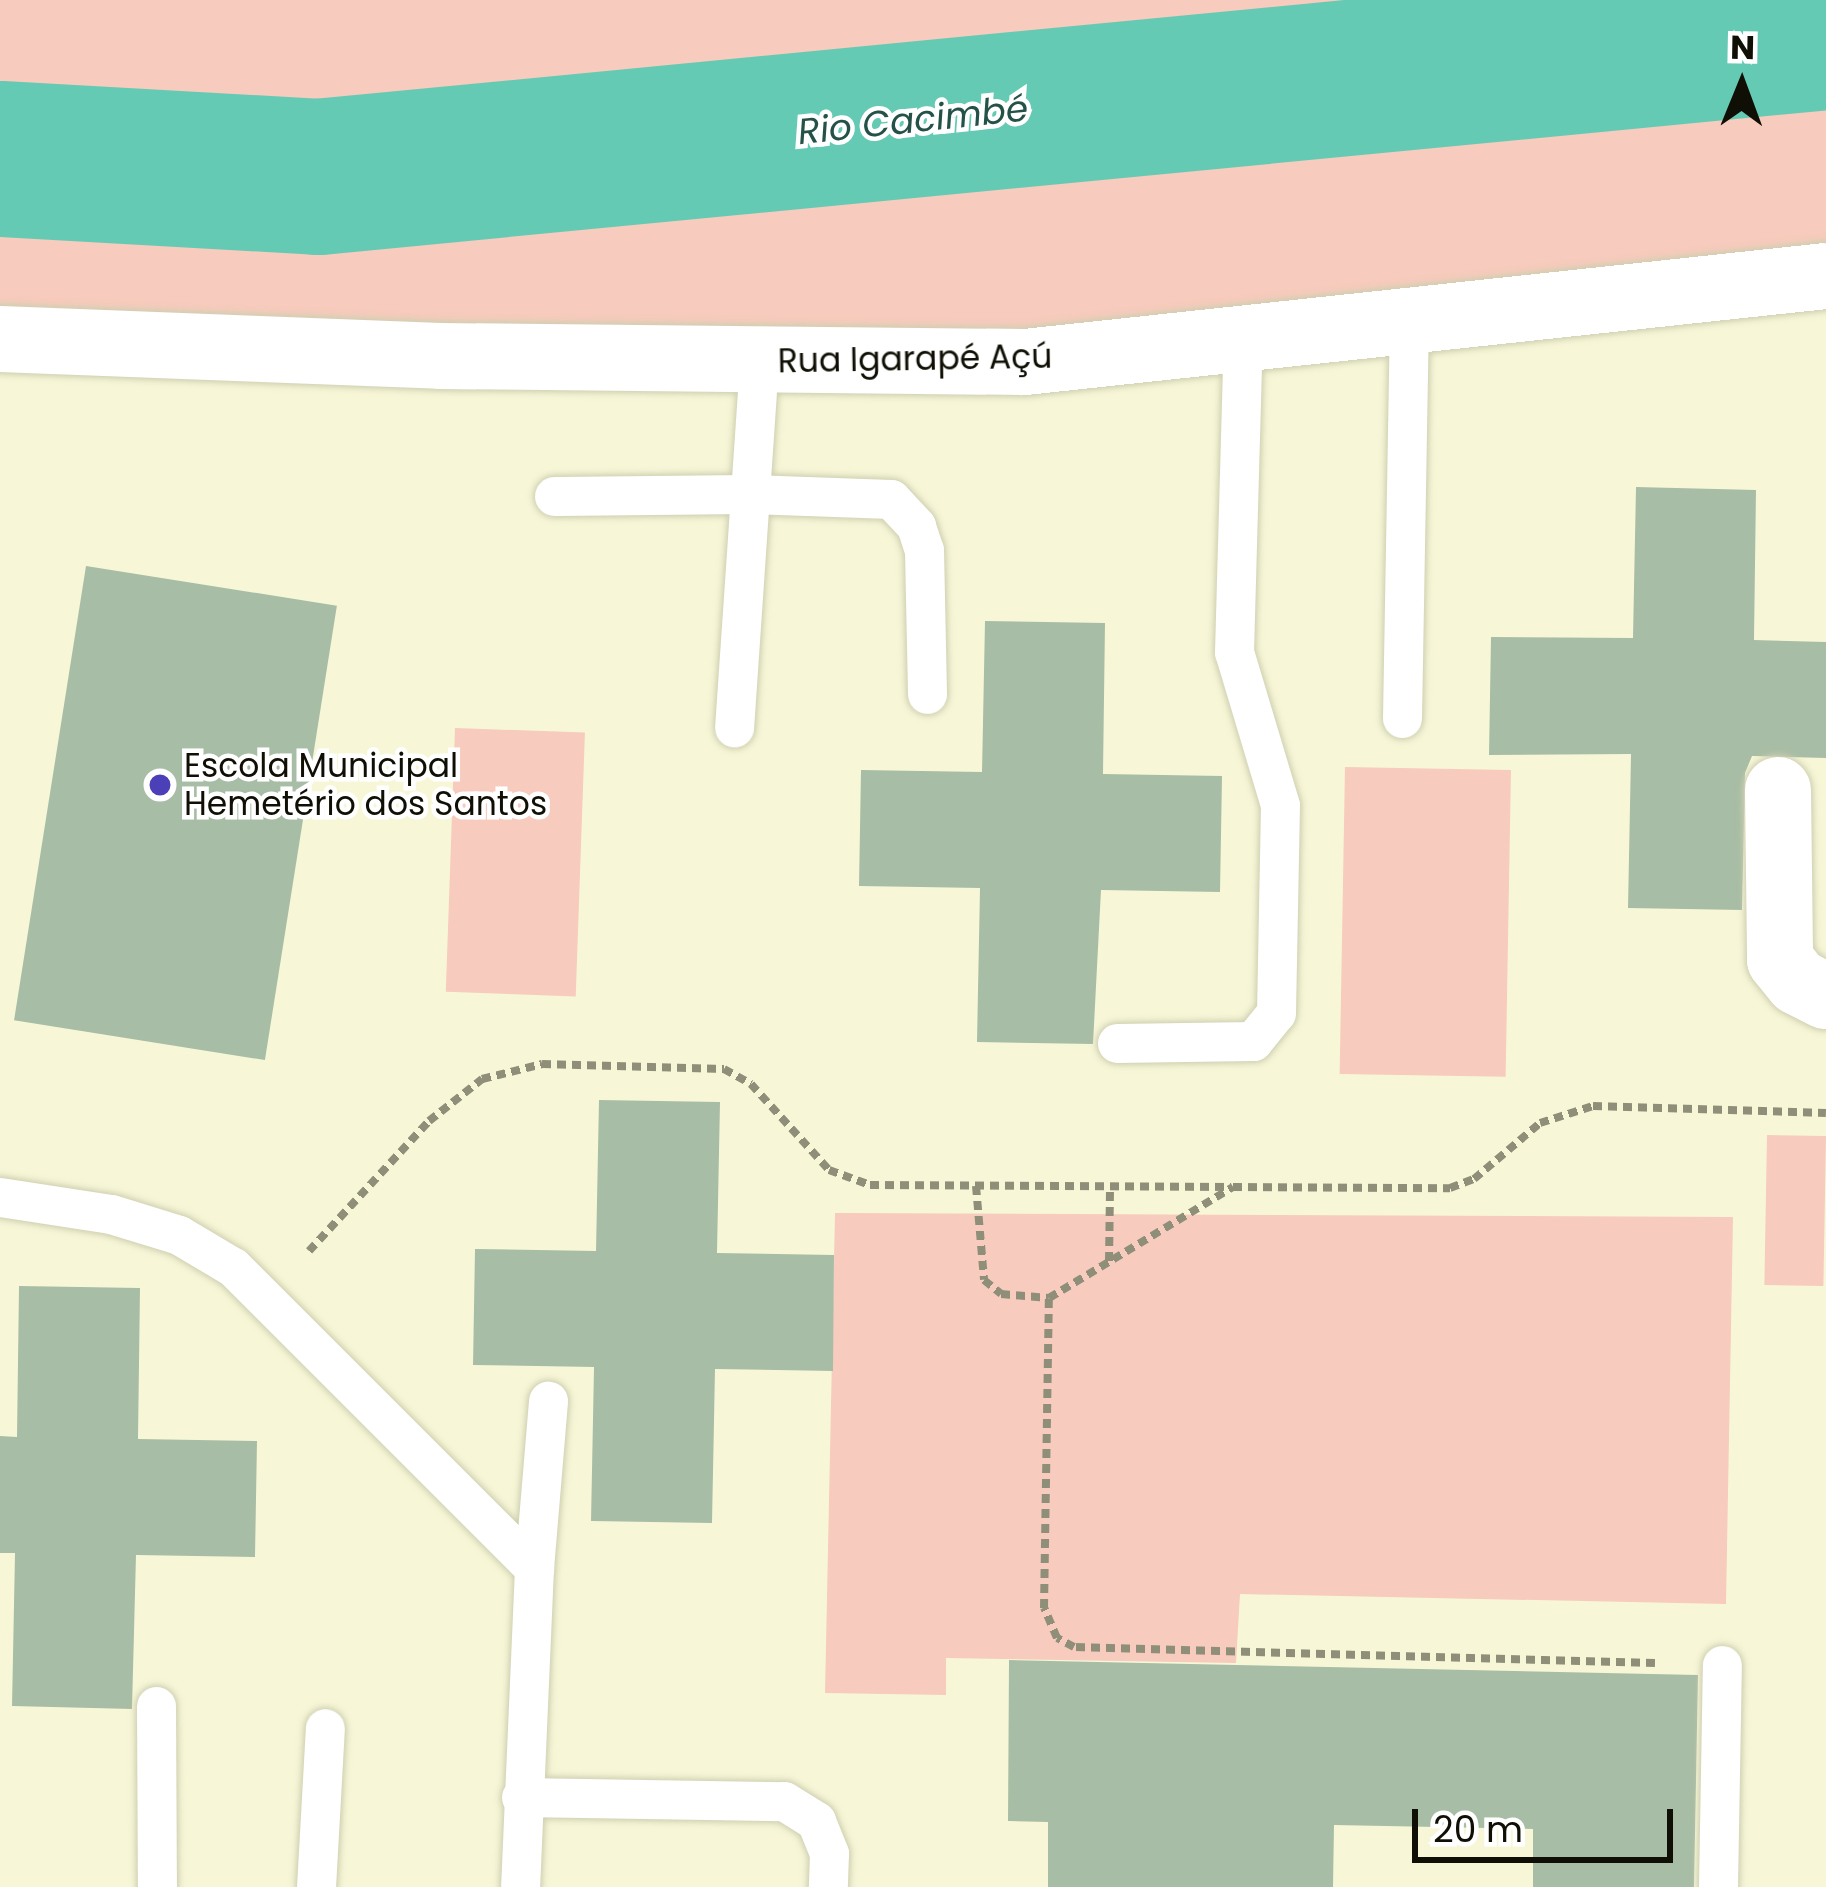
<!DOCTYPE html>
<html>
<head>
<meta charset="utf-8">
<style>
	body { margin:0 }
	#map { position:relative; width:1826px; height:1887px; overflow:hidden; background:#f7f7d8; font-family:Poppins,sans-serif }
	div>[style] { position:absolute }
	.green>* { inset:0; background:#f7cbbd; transform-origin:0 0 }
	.river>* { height:156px; margin:-78px; padding:0 78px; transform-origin:78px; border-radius:78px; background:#64cab3 }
	.building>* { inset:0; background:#a8bda5; transform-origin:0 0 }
	.path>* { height:8px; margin-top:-4px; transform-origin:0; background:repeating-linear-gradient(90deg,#8f8f79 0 9px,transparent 0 15px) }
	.roads { filter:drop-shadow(0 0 3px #cfcfb1) drop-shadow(0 0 3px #cfcfb1) }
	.lane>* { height:39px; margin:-19.5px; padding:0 19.5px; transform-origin:19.5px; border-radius:19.5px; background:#fff }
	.street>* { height:66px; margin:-33px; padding:0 33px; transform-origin:33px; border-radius:33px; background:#fff }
	.dots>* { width:33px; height:33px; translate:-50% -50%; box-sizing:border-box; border:6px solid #fff; border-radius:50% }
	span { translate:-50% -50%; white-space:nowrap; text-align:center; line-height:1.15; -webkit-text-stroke:9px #fff; paint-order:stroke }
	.street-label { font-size:33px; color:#100f05 }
	.poi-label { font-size:33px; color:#100f05 }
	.left { translate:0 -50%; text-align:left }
	.water-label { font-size:36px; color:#255248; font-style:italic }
	.north { position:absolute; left:1682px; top:24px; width:120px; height:120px; -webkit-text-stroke:9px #fff; paint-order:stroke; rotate:1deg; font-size:33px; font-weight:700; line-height:48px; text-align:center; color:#100f05 }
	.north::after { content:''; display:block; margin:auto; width:42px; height:54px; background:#100f05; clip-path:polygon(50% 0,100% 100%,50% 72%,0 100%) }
	.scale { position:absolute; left:1412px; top:1809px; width:261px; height:54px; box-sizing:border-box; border:6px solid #100f05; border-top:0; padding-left:15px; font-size:36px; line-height:42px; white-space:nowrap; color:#100f05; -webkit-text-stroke:9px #fff; paint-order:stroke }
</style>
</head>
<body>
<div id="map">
	<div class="green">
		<div style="clip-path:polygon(0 0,1826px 0,1826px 290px,909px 360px,0 308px)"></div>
		<div style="left:455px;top:728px;width:130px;height:264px;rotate:2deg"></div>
		<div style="left:1345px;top:767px;width:166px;height:307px;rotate:1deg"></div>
		<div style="left:1767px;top:1135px;width:59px;height:150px;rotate:1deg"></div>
		<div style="clip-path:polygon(835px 1213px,1733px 1217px,1726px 1604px,1240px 1594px,1236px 1663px,946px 1658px,946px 1695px,825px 1693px)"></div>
	</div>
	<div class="river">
		<div style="left:0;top:159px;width:319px;rotate:3.2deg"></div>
		<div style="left:318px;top:177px;width:1515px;rotate:-5.49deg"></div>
	</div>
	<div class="building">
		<div style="clip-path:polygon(1636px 487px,1756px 490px,1754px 640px,1826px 642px,1826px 758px,1752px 756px,1745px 773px,1742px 910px,1628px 908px,1631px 754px,1489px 755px,1491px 637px,1633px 638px)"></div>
		<div style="left:86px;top:566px;width:254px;height:460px;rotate:9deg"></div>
		<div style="clip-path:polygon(985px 621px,1105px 623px,1103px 774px,1222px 776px,1220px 892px,1101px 890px,1093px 1044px,977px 1042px,980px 888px,859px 886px,861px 770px,982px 772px)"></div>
		<div style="clip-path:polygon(599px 1100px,720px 1102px,717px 1253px,834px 1255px,833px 1371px,715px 1369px,712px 1523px,591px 1521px,594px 1367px,473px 1365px,475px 1249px,596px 1251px)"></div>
		<div style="clip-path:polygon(19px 1286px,140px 1288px,138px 1439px,257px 1441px,255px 1557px,136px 1555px,132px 1709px,12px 1706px,15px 1553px,0 1553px,0 1436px,17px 1437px)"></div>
		<div style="clip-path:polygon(1009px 1660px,1698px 1675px,1694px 1887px,1533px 1887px,1533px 1829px,1334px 1825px,1333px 1887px,1048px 1887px,1048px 1822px,1008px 1821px)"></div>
	</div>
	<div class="path">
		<div style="left:976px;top:1186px;width:94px;rotate:85.1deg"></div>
		<div style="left:984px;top:1280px;width:22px;rotate:39deg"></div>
		<div style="left:1001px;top:1294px;width:48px;rotate:4.8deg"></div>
		<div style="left:309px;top:1251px;width:177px;rotate:-47.3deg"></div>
		<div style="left:429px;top:1121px;width:68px;rotate:-38.4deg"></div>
		<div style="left:482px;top:1079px;width:62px;rotate:-14deg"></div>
		<div style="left:542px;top:1064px;width:182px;rotate:1.6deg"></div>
		<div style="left:724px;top:1069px;width:31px;rotate:29deg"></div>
		<div style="left:751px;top:1084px;width:116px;rotate:47.8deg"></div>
		<div style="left:829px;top:1170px;width:44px;rotate:20.1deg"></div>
		<div style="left:870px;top:1185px;width:361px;rotate:0.3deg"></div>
		<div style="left:1109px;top:1261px;width:75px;rotate:-89.2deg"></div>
		<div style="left:1655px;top:1663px;width:581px;rotate:-178.42deg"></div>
		<div style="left:1074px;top:1647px;width:19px;rotate:-152deg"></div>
		<div style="left:1057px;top:1638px;width:33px;rotate:-113deg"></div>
		<div style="left:1044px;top:1608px;width:310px;rotate:-89.1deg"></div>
		<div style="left:1049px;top:1298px;width:215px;rotate:-31.1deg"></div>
		<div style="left:1233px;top:1187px;width:217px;rotate:0.3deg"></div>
		<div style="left:1450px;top:1188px;width:26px;rotate:-21deg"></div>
		<div style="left:1474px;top:1179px;width:87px;rotate:-40.3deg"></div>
		<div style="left:1540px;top:1123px;width:56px;rotate:-17.8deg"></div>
		<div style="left:1593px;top:1106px;width:233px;rotate:1.7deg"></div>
	</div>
	<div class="roads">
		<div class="lane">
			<div style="left:759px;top:362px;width:132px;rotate:93.9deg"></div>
			<div style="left:750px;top:494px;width:141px;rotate:2deg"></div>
			<div style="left:891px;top:499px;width:37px;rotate:47deg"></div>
			<div style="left:916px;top:526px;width:25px;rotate:72deg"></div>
			<div style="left:924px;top:550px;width:144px;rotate:88.8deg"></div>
			<div style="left:554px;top:496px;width:196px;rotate:-0.6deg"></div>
			<div style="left:750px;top:494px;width:234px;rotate:93.9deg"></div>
			<div style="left:1402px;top:718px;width:400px;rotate:-89deg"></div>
			<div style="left:1117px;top:1043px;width:136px;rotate:-0.8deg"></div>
			<div style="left:1253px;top:1041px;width:36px;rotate:-51deg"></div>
			<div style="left:1276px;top:1013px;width:208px;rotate:-88.9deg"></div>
			<div style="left:1280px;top:805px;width:160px;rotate:-106.7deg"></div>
			<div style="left:1234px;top:652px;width:316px;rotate:-88.4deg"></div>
			<div style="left:0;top:1197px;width:112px;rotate:8.7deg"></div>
			<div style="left:111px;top:1214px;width:71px;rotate:17.2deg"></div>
			<div style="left:179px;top:1235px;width:63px;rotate:30.7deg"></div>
			<div style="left:233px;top:1267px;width:426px;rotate:45deg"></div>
			<div style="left:534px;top:1568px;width:319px;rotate:92.5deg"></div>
			<div style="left:534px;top:1568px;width:168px;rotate:-85.2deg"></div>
			<div style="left:156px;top:1706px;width:181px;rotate:89.7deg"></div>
			<div style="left:521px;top:1797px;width:263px;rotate:0.9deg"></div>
			<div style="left:784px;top:1801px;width:38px;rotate:32deg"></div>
			<div style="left:816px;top:1821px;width:35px;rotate:68deg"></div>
			<div style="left:829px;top:1853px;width:34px;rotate:92deg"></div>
			<div style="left:316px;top:1887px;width:159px;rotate:-86.8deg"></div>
			<div style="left:1718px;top:1887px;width:222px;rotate:-89deg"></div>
		</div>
		<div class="street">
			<div style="left:0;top:339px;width:440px;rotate:2.2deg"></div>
			<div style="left:440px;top:356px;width:585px;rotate:0.59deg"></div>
			<div style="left:1025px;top:362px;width:806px;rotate:-6.13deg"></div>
			<div style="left:1778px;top:790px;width:170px;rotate:89.3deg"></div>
			<div style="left:1780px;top:960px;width:28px;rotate:51deg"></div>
			<div style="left:1798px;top:982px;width:31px;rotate:27deg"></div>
		</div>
	</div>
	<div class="dots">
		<div style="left:160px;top:785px;background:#4b40b7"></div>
	</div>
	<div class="street-label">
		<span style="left:915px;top:359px;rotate:-1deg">Rua Igarapé Açú</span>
	</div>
	<div class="poi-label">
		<span class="left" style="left:184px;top:785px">Escola Municipal<br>Hemetério dos Santos</span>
	</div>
	<div class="water-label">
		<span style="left:913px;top:120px;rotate:-6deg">Rio Cacimbé</span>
	</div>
	<div class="north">N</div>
	<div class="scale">20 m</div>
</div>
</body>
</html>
